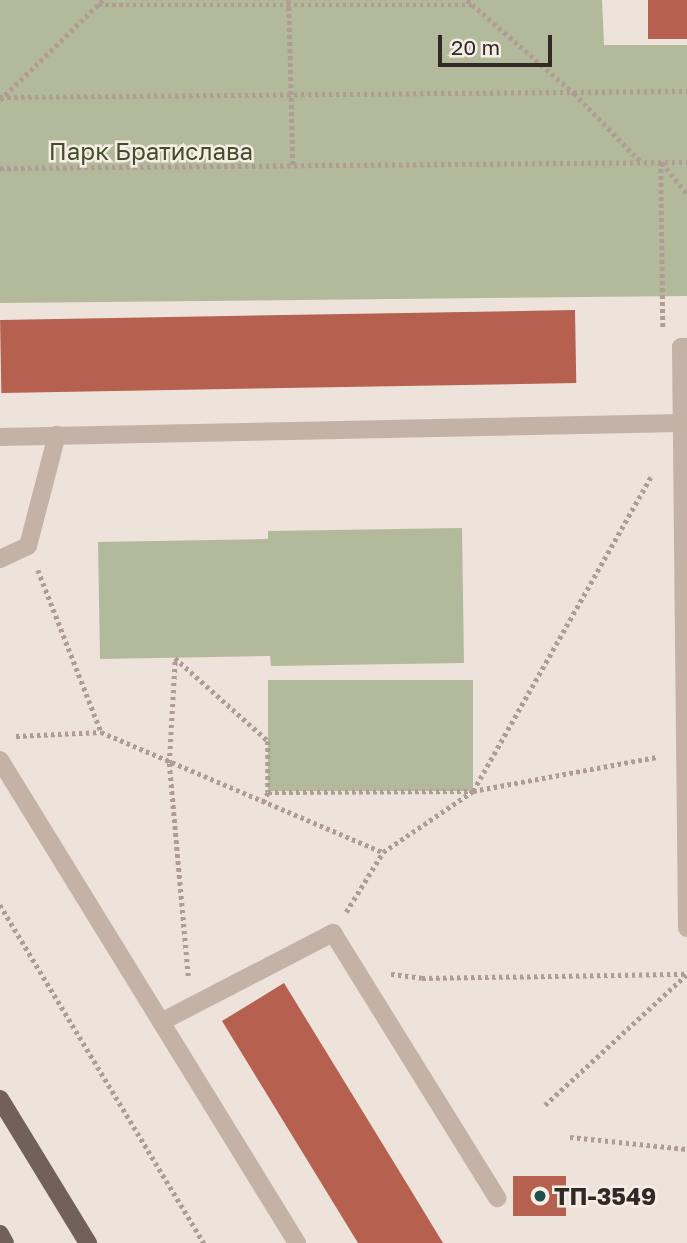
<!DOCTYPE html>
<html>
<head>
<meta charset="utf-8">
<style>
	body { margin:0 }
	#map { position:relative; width:687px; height:1243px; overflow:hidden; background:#ede3da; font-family:"Golos Text",sans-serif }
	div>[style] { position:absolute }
	.green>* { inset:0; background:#b3ba9c; transform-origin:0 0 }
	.building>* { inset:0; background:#b6604f; transform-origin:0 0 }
	.path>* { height:4.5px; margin-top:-2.25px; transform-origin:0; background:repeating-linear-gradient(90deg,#af9c92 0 3.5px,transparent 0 7px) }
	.minor>* { height:18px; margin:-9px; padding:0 9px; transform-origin:9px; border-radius:9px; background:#c4b2a7 }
	.major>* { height:18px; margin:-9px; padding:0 9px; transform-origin:9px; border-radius:9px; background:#72605a }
	.dots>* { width:19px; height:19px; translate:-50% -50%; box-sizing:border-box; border:4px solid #f6ede5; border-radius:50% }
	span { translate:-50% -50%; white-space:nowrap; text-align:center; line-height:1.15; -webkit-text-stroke:5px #f6ede5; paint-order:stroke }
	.park-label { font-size:24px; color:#444c2e }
	.poi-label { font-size:24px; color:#312927; font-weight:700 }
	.left { translate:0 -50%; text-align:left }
	.scale { position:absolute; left:438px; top:35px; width:114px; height:32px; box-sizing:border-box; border:4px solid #312927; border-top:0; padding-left:9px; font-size:21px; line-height:24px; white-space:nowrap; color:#312927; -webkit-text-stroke:5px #f6ede5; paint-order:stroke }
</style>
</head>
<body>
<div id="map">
	<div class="green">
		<div style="clip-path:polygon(0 0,602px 0,604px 45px,687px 45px,687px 296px,0 303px)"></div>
		<div style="clip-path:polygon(462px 528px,464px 663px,271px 666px,270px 656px,100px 659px,98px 542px,268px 539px,268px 531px)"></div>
		<div style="left:473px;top:680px;width:111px;height:205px;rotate:90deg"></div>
	</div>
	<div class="building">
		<div style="left:648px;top:0;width:39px;height:39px"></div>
		<div style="left:575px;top:310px;width:73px;height:575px;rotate:89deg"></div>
		<div style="clip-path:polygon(284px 983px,401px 1174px,443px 1243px,358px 1243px,222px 1021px)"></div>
		<div style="left:566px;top:1176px;width:40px;height:53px;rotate:90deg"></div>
	</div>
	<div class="path">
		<div style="left:289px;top:0;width:166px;rotate:88.6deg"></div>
		<div style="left:467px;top:0;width:142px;rotate:41deg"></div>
		<div style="left:574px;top:93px;width:98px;rotate:45.8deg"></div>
		<div style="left:98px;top:5px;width:374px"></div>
		<div style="left:0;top:97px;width:687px;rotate:-0.5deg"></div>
		<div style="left:0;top:100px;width:144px;rotate:-44.2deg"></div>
		<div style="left:661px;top:162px;width:166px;rotate:89.3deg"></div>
		<div style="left:662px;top:163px;width:40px;rotate:51deg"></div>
		<div style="left:0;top:168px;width:687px;rotate:-0.5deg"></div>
		<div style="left:38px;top:570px;width:174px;rotate:68.7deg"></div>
		<div style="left:16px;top:736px;width:85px;rotate:-2.7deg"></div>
		<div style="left:101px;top:732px;width:306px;rotate:23.1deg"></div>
		<div style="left:263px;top:802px;width:11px;rotate:-63deg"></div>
		<div style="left:268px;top:792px;width:205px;rotate:-0.3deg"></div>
		<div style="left:473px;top:791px;width:363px;rotate:-60.5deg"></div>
		<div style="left:0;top:905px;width:395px;rotate:58.9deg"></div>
		<div style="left:346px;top:912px;width:70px;rotate:-58.3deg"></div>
		<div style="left:383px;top:852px;width:109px;rotate:-34.1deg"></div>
		<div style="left:473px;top:791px;width:187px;rotate:-10.5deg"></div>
		<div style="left:391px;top:974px;width:31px;rotate:7deg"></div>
		<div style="left:422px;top:978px;width:265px;rotate:-0.9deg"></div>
		<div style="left:188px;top:976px;width:214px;rotate:-95.1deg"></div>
		<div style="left:169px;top:763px;width:105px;rotate:-86.7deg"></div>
		<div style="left:175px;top:658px;width:125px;rotate:41.7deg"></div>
		<div style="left:268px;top:741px;width:51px;rotate:90deg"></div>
		<div style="left:545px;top:1105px;width:192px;rotate:-42.7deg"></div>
		<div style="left:570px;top:1137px;width:118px;rotate:5.9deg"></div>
	</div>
	<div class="minor">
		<div style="left:687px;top:347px;width:6px;rotate:180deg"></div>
		<div style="left:681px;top:347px;width:581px;rotate:89.41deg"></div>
		<div style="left:0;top:437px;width:682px;rotate:-1.18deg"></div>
		<div style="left:0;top:559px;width:31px;rotate:-25deg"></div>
		<div style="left:28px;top:546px;width:115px;rotate:-75.4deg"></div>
		<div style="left:0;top:760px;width:567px;rotate:58.41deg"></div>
		<div style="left:161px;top:1022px;width:194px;rotate:-27.4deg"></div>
		<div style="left:333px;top:933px;width:312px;rotate:58.2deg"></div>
	</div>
	<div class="major">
		<div style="left:0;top:1099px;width:169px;rotate:58.6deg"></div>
		<div style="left:0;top:1234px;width:10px;rotate:61deg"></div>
	</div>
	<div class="dots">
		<div style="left:540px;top:1196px;background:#224d4d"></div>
	</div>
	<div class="park-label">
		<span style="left:151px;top:151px">Парк Братислава</span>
	</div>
	<div class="poi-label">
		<span class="left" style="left:554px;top:1196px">ТП-3549</span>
	</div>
	<div class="scale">20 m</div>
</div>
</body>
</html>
